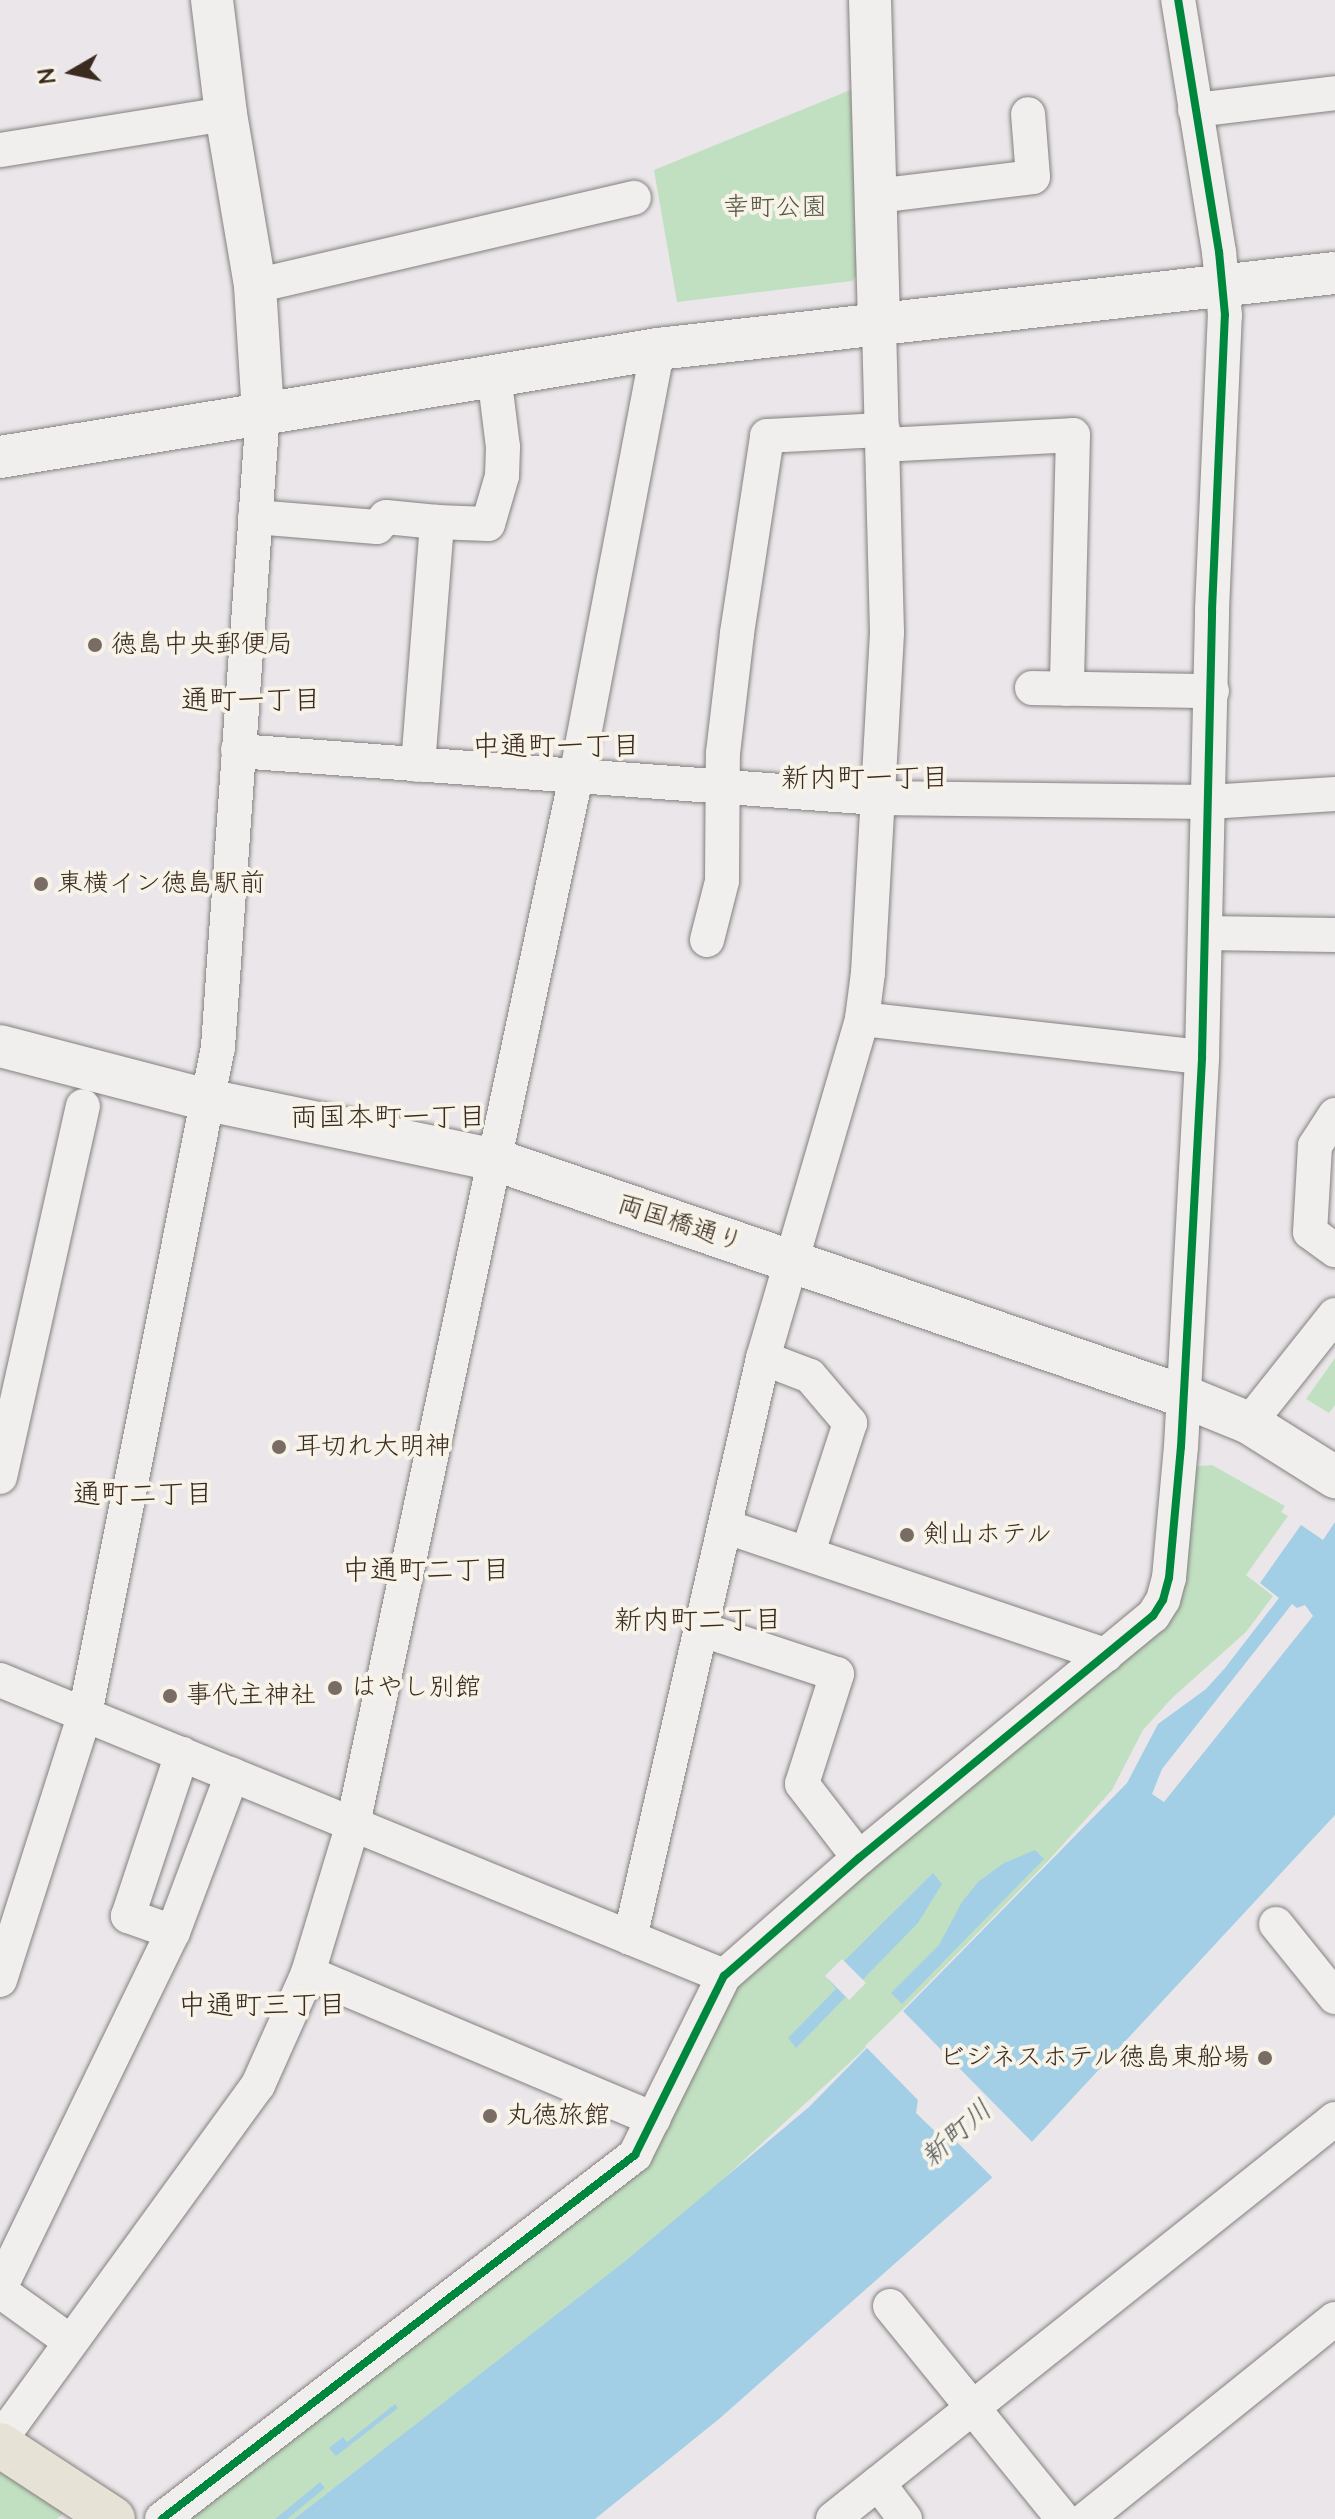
<!DOCTYPE html>
<html>
<head>
<meta charset="utf-8">
<style>
	body { margin:0 }
	#map { position:relative; width:1335px; height:2519px; overflow:hidden; background:#eae6ea; font-family:"Architects Daughter","Klee One",sans-serif }
	div>[style] { position:absolute }
	.green>* { inset:0; background:#c1e0c2 }
	.water>* { inset:0; background:#a3cfe6 }
	.pier>* { inset:0; background:#eae6ea; transform-origin:0 0 }
	.roads { filter:drop-shadow(0 0 2px #85807f) drop-shadow(0 0 2px #85807f) }
	.minor>* { height:34px; margin:-17px; padding:0 17px; transform-origin:17px; border-radius:17px; background:#f1efed }
	.tertiary>* { height:42px; margin:-21px; padding:0 21px; transform-origin:21px; border-radius:21px; background:#f1efed }
	.trunk>* { height:44px; margin:-22px; padding:0 22px; transform-origin:22px; border-radius:22px; background:#e6e2d5 }
	.cycleway>* { height:8px; margin:-4px; padding:0 4px; transform-origin:4px; border-radius:4px; background:#00873e }
	.dots>* { width:22px; height:22px; translate:-50% -50%; box-sizing:border-box; border:4px solid #f7f3e8; border-radius:50% }
	span { translate:-50% -50%; white-space:nowrap; text-align:center; line-height:1.15; -webkit-text-stroke:8px #f7f3e8; paint-order:stroke }
	.park-label { font-size:26px; color:#54563f }
	.poi-label { font-size:26px; color:#3b2a1e }
	.left { translate:0 -50%; text-align:left }
	.right { translate:-100% -50%; text-align:right }
	.street-label { font-size:26px; color:#3b2a1e }
	.neighbourhood-label { font-size:28px; color:#3b2a1e }
	.water-label { font-size:28px; color:#51585a; font-style:italic }
	.north { position:absolute; left:32px; top:32px; width:80px; height:80px; -webkit-text-stroke:6px #f7f3e8; paint-order:stroke; rotate:261deg; font-size:22px; font-weight:700; line-height:32px; text-align:center; color:#3b2a1e }
	.north::after { content:''; display:block; margin:auto; width:28px; height:36px; background:#3b2a1e; clip-path:polygon(50% 0,100% 100%,50% 72%,0 100%) }
</style>
</head>
<body>
<div id="map">
	<div class="green">
		<div style="clip-path:polygon(853px 89px,858px 273px,852px 281px,677px 302px,654px 170px)"></div>
		<div style="clip-path:polygon(1335px 1358px,1335px 1405px,1329px 1413px,1306px 1399px)"></div>
		<div style="clip-path:polygon(1212px 1465px,1285px 1506px,1281px 1512px,1288px 1516px,1246px 1575px,1273px 1596px,1246px 1632px,1172px 1698px,1143px 1730px,1112px 1790px,1048px 1861px,857px 2056px,720px 2182px,617px 2268px,294px 2519px,189px 2519px,649px 2156px,733px 1986px,1171px 1610px,1191px 1467px)"></div>
		<div style="clip-path:polygon(0 2472px,13px 2479px,64px 2513px,57px 2519px,0 2519px)"></div>
	</div>
	<div class="water">
		<div style="clip-path:polygon(1335px 1522px,1335px 1815px,1029px 2145px,719px 2419px,595px 2519px,294px 2519px,624px 2262px,809px 2107px,1127px 1783px,1158px 1724px,1206px 1689px,1225px 1668px,1279px 1598px,1260px 1583px,1301px 1525px,1323px 1540px)"></div>
		<div style="clip-path:polygon(1035px 1850px,1044px 1859px,902px 2004px,891px 1993px,939px 1945px,962px 1902px,978px 1882px,1004px 1863px)"></div>
		<div style="clip-path:polygon(933px 1873px,942px 1884px,918px 1923px,796px 2048px,788px 2038px,836px 1989px,827px 1978px)"></div>
		<div style="clip-path:polygon(395px 2404px,398px 2408px,336px 2456px,329px 2448px,343px 2437px,347px 2442px)"></div>
		<div style="clip-path:polygon(320px 2482px,325px 2488px,287px 2519px,275px 2519px)"></div>
	</div>
	<div class="pier">
		<div style="clip-path:polygon(1292px 1604px,1297px 1608px,1305px 1605px,1313px 1616px,1164px 1802px,1152px 1794px,1162px 1769px)"></div>
		<div style="left:842px;top:1959px;width:34px;height:24px;rotate:45deg"></div>
		<div style="clip-path:polygon(902px 2010px,1035px 2145px,996px 2181px,955px 2140px,942px 2138px,916px 2113px,918px 2100px,865px 2046px)"></div>
	</div>
	<div class="roads">
		<div class="minor">
			<div style="left:1195px;top:110px;width:141px;rotate:-6.9deg"></div>
			<div style="left:0;top:150px;width:229px;rotate:-9.1deg"></div>
			<div style="left:876px;top:196px;width:158px;rotate:-6.9deg"></div>
			<div style="left:1033px;top:177px;width:63px;rotate:-94.5deg"></div>
			<div style="left:255px;top:286px;width:389px;rotate:-13.1deg"></div>
			<div style="left:883px;top:445px;width:190px;rotate:-3deg"></div>
			<div style="left:1073px;top:435px;width:254px;rotate:91.4deg"></div>
			<div style="left:255px;top:517px;width:122px;rotate:4.7deg"></div>
			<div style="left:377px;top:527px;width:13px;rotate:-48deg"></div>
			<div style="left:386px;top:517px;width:51px;rotate:5.6deg"></div>
			<div style="left:1032px;top:688px;width:180px;rotate:1deg"></div>
			<div style="left:238px;top:751px;width:641px;rotate:4.21deg"></div>
			<div style="left:877px;top:798px;width:332px;rotate:0.7deg"></div>
			<div style="left:1209px;top:802px;width:126px;rotate:-3.6deg"></div>
			<div style="left:418px;top:765px;width:244px;rotate:-85.5deg"></div>
			<div style="left:437px;top:522px;width:51px;rotate:2.2deg"></div>
			<div style="left:488px;top:524px;width:50px;rotate:-73.7deg"></div>
			<div style="left:502px;top:476px;width:29px;rotate:-88deg"></div>
			<div style="left:503px;top:447px;width:73px;rotate:-97.1deg"></div>
			<div style="left:1205px;top:933px;width:130px;rotate:0.9deg"></div>
			<div style="left:707px;top:940px;width:61px;rotate:-75.7deg"></div>
			<div style="left:722px;top:881px;width:128px;rotate:-89.6deg"></div>
			<div style="left:723px;top:753px;width:121px;rotate:-83.3deg"></div>
			<div style="left:737px;top:633px;width:199px;rotate:-81.3deg"></div>
			<div style="left:767px;top:436px;width:116px;rotate:-3deg"></div>
			<div style="left:862px;top:1019px;width:342px;rotate:6.4deg"></div>
			<div style="left:1335px;top:1115px;width:37px;rotate:123deg"></div>
			<div style="left:1315px;top:1146px;width:86px;rotate:93.3deg"></div>
			<div style="left:1310px;top:1232px;width:31px;rotate:36deg"></div>
			<div style="left:763px;top:1358px;width:50px;rotate:21deg"></div>
			<div style="left:810px;top:1376px;width:62px;rotate:49.6deg"></div>
			<div style="left:850px;top:1423px;width:136px;rotate:108deg"></div>
			<div style="left:1249px;top:1423px;width:138px;rotate:-51.5deg"></div>
			<div style="left:0;top:1477px;width:380px;rotate:-77.4deg"></div>
			<div style="left:727px;top:1527px;width:400px;rotate:18.7deg"></div>
			<div style="left:703px;top:1630px;width:141px;rotate:18.2deg"></div>
			<div style="left:837px;top:1674px;width:115px;rotate:107.7deg"></div>
			<div style="left:802px;top:1784px;width:93px;rotate:52.4deg"></div>
			<div style="left:0;top:1680px;width:782px;rotate:22.24deg"></div>
			<div style="left:1276px;top:1924px;width:94px;rotate:51.1deg"></div>
			<div style="left:173px;top:1932px;width:48px;rotate:-160.4deg"></div>
			<div style="left:128px;top:1916px;width:171px;rotate:-71.6deg"></div>
			<div style="left:630px;top:1938px;width:595px;rotate:-77.08deg"></div>
			<div style="left:763px;top:1358px;width:353px;rotate:-73.7deg"></div>
			<div style="left:862px;top:1019px;width:46px;rotate:-82.6deg"></div>
			<div style="left:868px;top:973px;width:342px;rotate:-86.8deg"></div>
			<div style="left:887px;top:632px;width:308px;rotate:-91.5deg"></div>
			<div style="left:308px;top:1973px;width:375px;rotate:22.9deg"></div>
			<div style="left:0;top:1980px;width:279px;rotate:-72.3deg"></div>
			<div style="left:85px;top:1714px;width:680px;rotate:-78.72deg"></div>
			<div style="left:218px;top:1047px;width:637px;rotate:-85.95deg"></div>
			<div style="left:0;top:2288px;width:396px;rotate:-64.1deg"></div>
			<div style="left:173px;top:1932px;width:168px;rotate:-69.4deg"></div>
			<div style="left:0;top:2291px;width:87px;rotate:35.7deg"></div>
			<div style="left:890px;top:2306px;width:274px;rotate:50.9deg"></div>
			<div style="left:0;top:2440px;width:439px;rotate:-54deg"></div>
			<div style="left:258px;top:2085px;width:123px;rotate:-65.9deg"></div>
			<div style="left:308px;top:1973px;width:156px;rotate:-73.2deg"></div>
			<div style="left:353px;top:1824px;width:1070px;rotate:-77.98deg"></div>
			<div style="left:576px;top:777px;width:436px;rotate:-79.2deg"></div>
			<div style="left:878px;top:2483px;width:45px;rotate:53.1deg"></div>
			<div style="left:162px;top:2519px;width:597px;rotate:-37.58deg"></div>
			<div style="left:635px;top:2155px;width:200px;rotate:-63.6deg"></div>
			<div style="left:724px;top:1976px;width:179px;rotate:-41.2deg"></div>
			<div style="left:859px;top:1858px;width:381px;rotate:-39.5deg"></div>
			<div style="left:1153px;top:1616px;width:19px;rotate:-58deg"></div>
			<div style="left:1163px;top:1600px;width:23px;rotate:-75deg"></div>
			<div style="left:1169px;top:1578px;width:132px;rotate:-84.8deg"></div>
			<div style="left:1181px;top:1447px;width:391px;rotate:-86.9deg"></div>
			<div style="left:1202px;top:1057px;width:447px;rotate:-88.7deg"></div>
			<div style="left:1212px;top:610px;width:295px;rotate:-87.5deg"></div>
			<div style="left:1225px;top:315px;width:63px;rotate:-95.4deg"></div>
			<div style="left:1219px;top:252px;width:255px;rotate:-99.2deg"></div>
			<div style="left:833px;top:2519px;width:642px;rotate:-38.55deg"></div>
			<div style="left:1086px;top:2519px;width:319px;rotate:-38.8deg"></div>
		</div>
		<div class="tertiary">
			<div style="left:212px;top:0;width:115px;rotate:83deg"></div>
			<div style="left:226px;top:114px;width:174px;rotate:80.4deg"></div>
			<div style="left:255px;top:286px;width:126px;rotate:86.4deg"></div>
			<div style="left:870px;top:0;width:324px;rotate:88.4deg"></div>
			<div style="left:0;top:457px;width:667px;rotate:-9.32deg"></div>
			<div style="left:658px;top:349px;width:681px;rotate:-6.41deg"></div>
			<div style="left:0;top:1046px;width:215px;rotate:14.6deg"></div>
			<div style="left:208px;top:1100px;width:294px;rotate:11.8deg"></div>
			<div style="left:496px;top:1160px;width:726px;rotate:18.96deg"></div>
			<div style="left:1183px;top:1396px;width:71px;rotate:22.2deg"></div>
			<div style="left:1249px;top:1423px;width:102px;rotate:32.1deg"></div>
		</div>
		<div class="trunk">
			<div style="left:0;top:2445px;width:135px;rotate:33.2deg"></div>
		</div>
	</div>
	<div class="cycleway">
		<div style="left:162px;top:2519px;width:597px;rotate:-37.58deg"></div>
		<div style="left:635px;top:2155px;width:200px;rotate:-63.6deg"></div>
		<div style="left:724px;top:1976px;width:179px;rotate:-41.2deg"></div>
		<div style="left:859px;top:1858px;width:381px;rotate:-39.5deg"></div>
		<div style="left:1153px;top:1616px;width:19px;rotate:-58deg"></div>
		<div style="left:1163px;top:1600px;width:23px;rotate:-75deg"></div>
		<div style="left:1169px;top:1578px;width:132px;rotate:-84.8deg"></div>
		<div style="left:1181px;top:1447px;width:391px;rotate:-86.9deg"></div>
		<div style="left:1202px;top:1057px;width:447px;rotate:-88.7deg"></div>
		<div style="left:1212px;top:610px;width:295px;rotate:-87.5deg"></div>
		<div style="left:1225px;top:315px;width:63px;rotate:-95.4deg"></div>
		<div style="left:1219px;top:252px;width:255px;rotate:-99.2deg"></div>
	</div>
	<div class="dots">
		<div style="left:95px;top:645px;background:#786c65"></div>
		<div style="left:41px;top:884px;background:#786c65"></div>
		<div style="left:279px;top:1447px;background:#786c65"></div>
		<div style="left:907px;top:1535px;background:#786c65"></div>
		<div style="left:335px;top:1688px;background:#786c65"></div>
		<div style="left:170px;top:1696px;background:#786c65"></div>
		<div style="left:1265px;top:2058px;background:#786c65"></div>
		<div style="left:490px;top:2116px;background:#786c65"></div>
	</div>
	<div class="park-label">
		<span style="left:775px;top:208px">幸町公園</span>
	</div>
	<div class="poi-label">
		<span class="left" style="left:111px;top:645px">徳島中央郵便局</span>
		<span class="left" style="left:57px;top:884px">東横イン徳島駅前</span>
		<span class="left" style="left:295px;top:1447px">耳切れ大明神</span>
		<span class="left" style="left:923px;top:1535px">剣山ホテル</span>
		<span class="left" style="left:351px;top:1688px">はやし別館</span>
		<span class="left" style="left:186px;top:1696px">事代主神社</span>
		<span class="right" style="left:1249px;top:2058px">ビジネスホテル徳島東船場</span>
		<span class="left" style="left:506px;top:2116px">丸徳旅館</span>
	</div>
	<div class="street-label">
		<span style="left:680px;top:1224px;rotate:18deg">両国橋通り</span>
	</div>
	<div class="neighbourhood-label">
		<span style="left:251px;top:701px">通町一丁目</span>
		<span style="left:556px;top:747px">中通町一丁目</span>
		<span style="left:865px;top:779px">新内町一丁目</span>
		<span style="left:388px;top:1118px">両国本町一丁目</span>
		<span style="left:143px;top:1495px">通町二丁目</span>
		<span style="left:426px;top:1571px">中通町二丁目</span>
		<span style="left:698px;top:1621px">新内町二丁目</span>
		<span style="left:262px;top:2006px">中通町三丁目</span>
	</div>
	<div class="water-label">
		<span style="left:957px;top:2134px;rotate:-42deg">新町川</span>
	</div>
	<div class="north">N</div>
</div>
</body>
</html>
